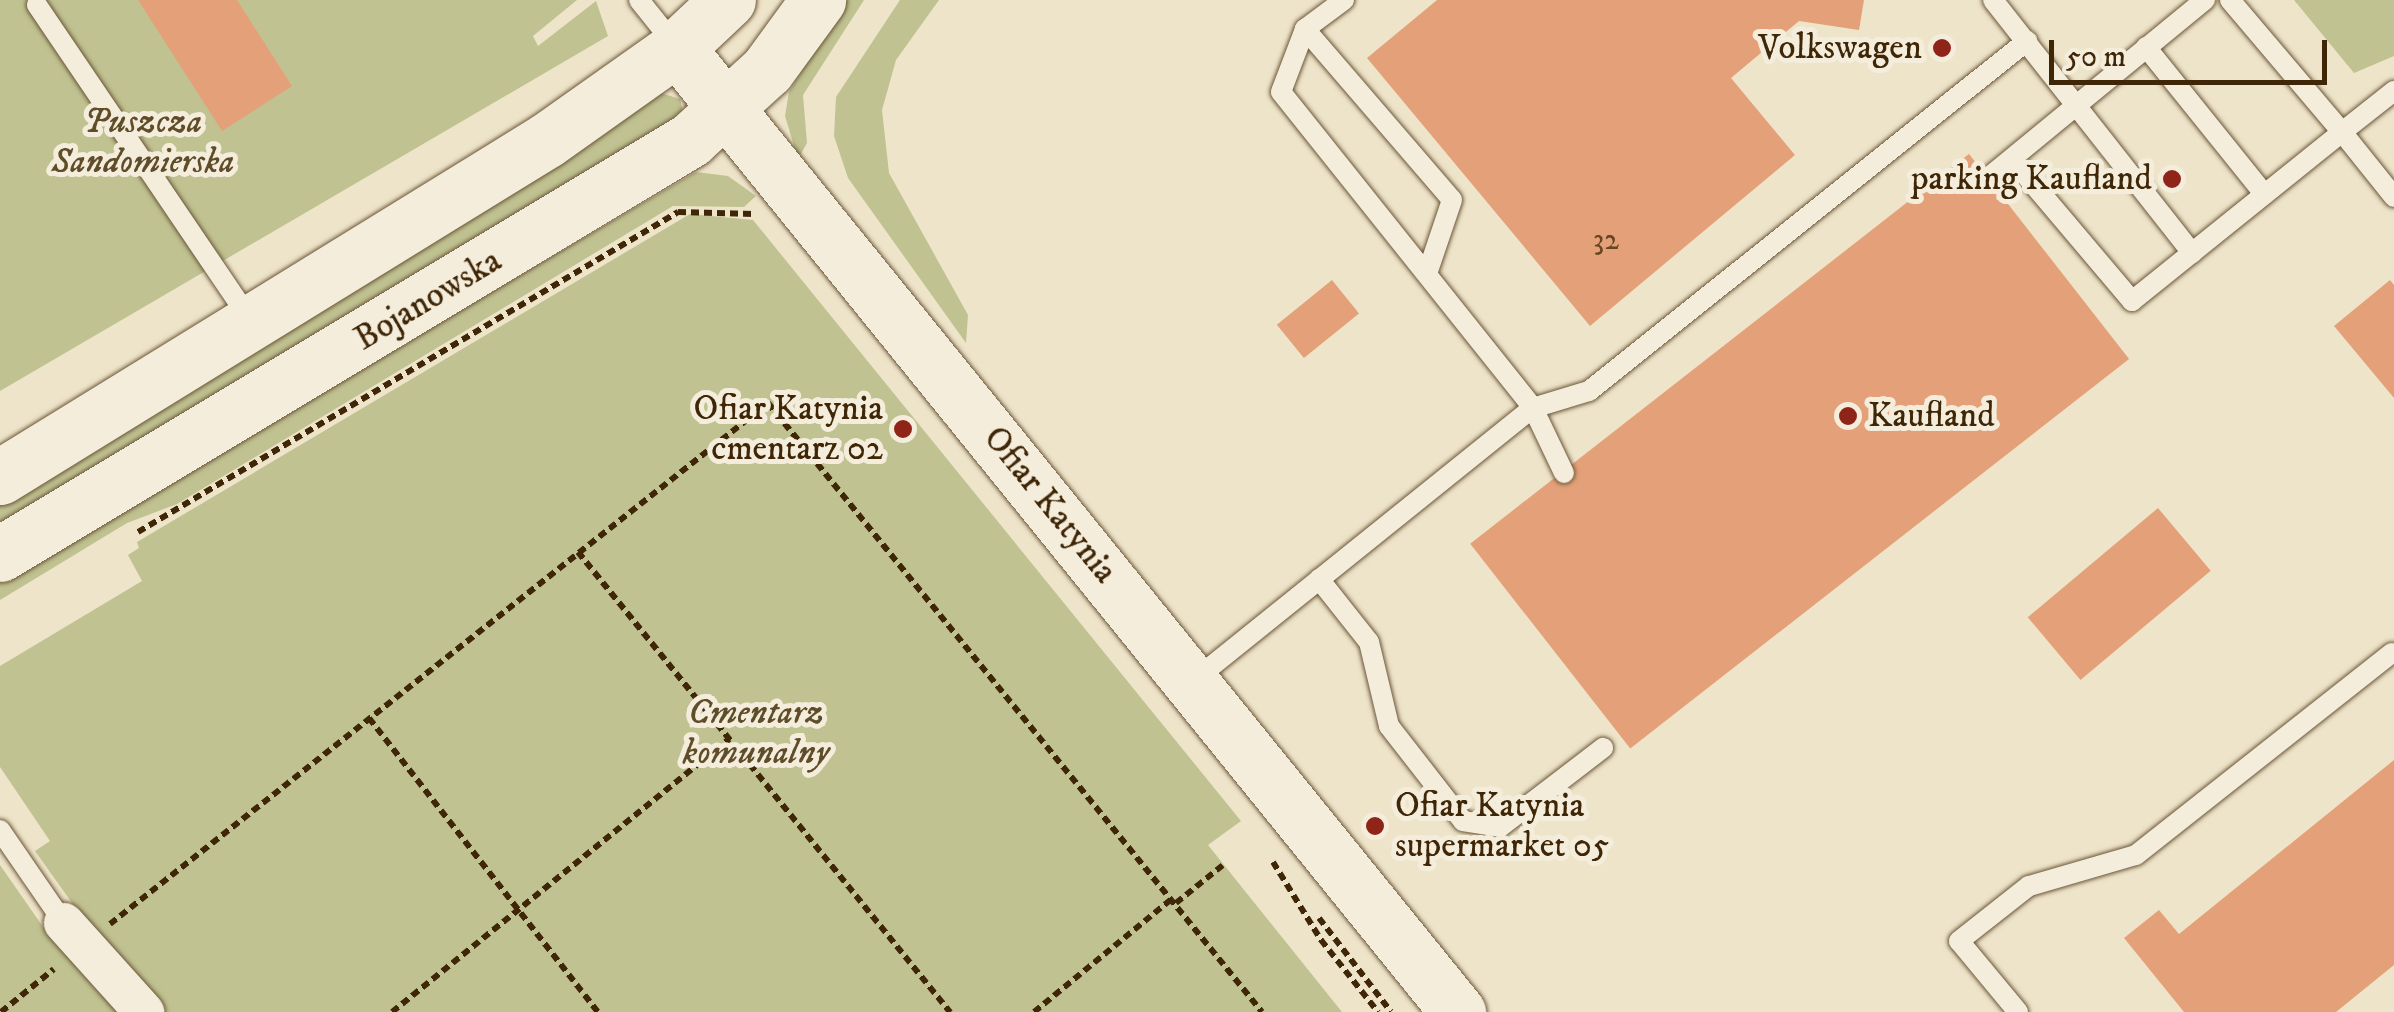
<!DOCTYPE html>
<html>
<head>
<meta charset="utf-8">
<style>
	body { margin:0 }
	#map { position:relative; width:2394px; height:1012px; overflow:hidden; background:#eee4c9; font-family:"IM FELL DW Pica",serif }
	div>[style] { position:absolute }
	.green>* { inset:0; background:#c0c291 }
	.building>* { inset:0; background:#e4a179; transform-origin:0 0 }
	.path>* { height:6px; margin-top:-3px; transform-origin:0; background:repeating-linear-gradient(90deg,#3f2607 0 8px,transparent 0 13px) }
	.roads { filter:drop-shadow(0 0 2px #6b5638) drop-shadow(0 0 2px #6b5638) }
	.lane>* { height:20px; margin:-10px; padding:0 10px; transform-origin:10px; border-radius:10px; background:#f4eddc }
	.street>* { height:40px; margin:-20px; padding:0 20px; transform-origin:20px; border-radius:20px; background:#f4eddc }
	.secondary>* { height:55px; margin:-27.5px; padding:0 27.5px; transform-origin:27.5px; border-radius:27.5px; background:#f4eddc }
	.dots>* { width:28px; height:28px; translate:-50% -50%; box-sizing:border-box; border:5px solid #f4eddc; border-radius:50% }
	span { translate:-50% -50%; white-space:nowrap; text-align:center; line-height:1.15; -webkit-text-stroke:10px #f4eddc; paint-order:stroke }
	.number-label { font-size:30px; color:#684524 }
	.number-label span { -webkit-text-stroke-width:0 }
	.poi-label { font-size:35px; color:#3f2607 }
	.right { translate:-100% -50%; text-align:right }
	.left { translate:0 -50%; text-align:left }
	.park-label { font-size:35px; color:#5f4d2a; font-style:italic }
	.street-label { font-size:35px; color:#3f2607 }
	.scale { position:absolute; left:2049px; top:40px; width:278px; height:45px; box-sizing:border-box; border:5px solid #3f2607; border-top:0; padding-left:12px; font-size:30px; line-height:35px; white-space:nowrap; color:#3f2607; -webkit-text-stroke:8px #f4eddc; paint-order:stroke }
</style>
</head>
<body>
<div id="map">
	<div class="green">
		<div style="clip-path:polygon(0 0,577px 0,533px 36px,538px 46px,596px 1px,608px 36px,0 391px)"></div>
		<div style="clip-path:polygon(844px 0,864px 0,803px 95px,807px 143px,798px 159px,785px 116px,789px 92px)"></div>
		<div style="clip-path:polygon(900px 0,939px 0,896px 60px,882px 110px,889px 173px,968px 315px,966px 343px,848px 178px,834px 136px,836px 97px)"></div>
		<div style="clip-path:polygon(2294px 0,2394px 0,2394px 56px,2354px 73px)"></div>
		<div style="clip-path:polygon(658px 92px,680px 99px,683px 112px,675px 125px,0 530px,0 501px)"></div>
		<div style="clip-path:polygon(696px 172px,728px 176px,756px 196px,744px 207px,673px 206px,177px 504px,127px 523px,0 600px,0 581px)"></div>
		<div style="clip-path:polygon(690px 214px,753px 220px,1241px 821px,1208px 845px,1342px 1012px,0 1012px,0 865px,48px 934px,77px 910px,35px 851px,50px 841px,0 767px,0 666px,142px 581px,128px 555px,139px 548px,137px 542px)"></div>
	</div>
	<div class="building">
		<div style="clip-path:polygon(138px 0,237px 0,292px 86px,222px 131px)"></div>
		<div style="clip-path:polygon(1437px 0,1864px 0,1859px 30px,1799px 21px,1731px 78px,1795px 155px,1590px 326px,1367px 58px)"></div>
		<div style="left:1969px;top:154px;width:260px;height:633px;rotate:52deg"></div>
		<div style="left:1332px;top:280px;width:43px;height:71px;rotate:51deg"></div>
		<div style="clip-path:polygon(2390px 280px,2394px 285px,2394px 398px,2334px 326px)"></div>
		<div style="left:2158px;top:508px;width:82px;height:170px;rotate:50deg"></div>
		<div style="clip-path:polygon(2394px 760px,2394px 965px,2336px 1012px,2184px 1012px,2124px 938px,2159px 910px,2179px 934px)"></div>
	</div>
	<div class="path">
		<div style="left:138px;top:532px;width:628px;rotate:-30.65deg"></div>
		<div style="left:678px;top:212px;width:76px;rotate:1.5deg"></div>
		<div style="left:578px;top:552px;width:592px;rotate:51.04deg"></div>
		<div style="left:369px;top:718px;width:373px;rotate:52.1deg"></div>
		<div style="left:1273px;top:862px;width:92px;rotate:58.4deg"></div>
		<div style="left:1321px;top:940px;width:92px;rotate:51.6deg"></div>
		<div style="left:1176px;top:903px;width:60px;rotate:-39deg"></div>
		<div style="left:1319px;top:918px;width:118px;rotate:52.5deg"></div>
		<div style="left:110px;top:924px;width:839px;rotate:-38.37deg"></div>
		<div style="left:768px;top:403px;width:784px;rotate:50.95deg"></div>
		<div style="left:1px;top:1012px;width:68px;rotate:-39.1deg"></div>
		<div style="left:392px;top:1012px;width:434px;rotate:-39deg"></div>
		<div style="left:1034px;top:1012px;width:180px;rotate:-39.4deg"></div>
	</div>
	<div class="roads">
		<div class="lane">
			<div style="left:639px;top:0;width:58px;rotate:51.3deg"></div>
			<div style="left:1344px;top:0;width:49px;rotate:143.4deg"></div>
			<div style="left:1305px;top:29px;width:67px;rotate:110.9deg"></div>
			<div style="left:1281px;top:92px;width:404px;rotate:51.4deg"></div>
			<div style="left:1533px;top:408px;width:72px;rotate:64.5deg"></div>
			<div style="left:1993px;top:0;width:322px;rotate:51.8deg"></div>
			<div style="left:2230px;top:0;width:173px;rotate:49.7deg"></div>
			<div style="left:2342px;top:132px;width:66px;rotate:-38.3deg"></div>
			<div style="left:37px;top:5px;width:380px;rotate:55.9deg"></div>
			<div style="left:1305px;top:29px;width:225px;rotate:49.3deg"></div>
			<div style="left:1452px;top:200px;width:78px;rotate:108.7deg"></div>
			<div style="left:2146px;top:47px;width:189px;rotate:51.2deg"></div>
			<div style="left:2012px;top:159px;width:186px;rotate:49.8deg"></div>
			<div style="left:2132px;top:301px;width:270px;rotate:-38.8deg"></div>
			<div style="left:2342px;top:132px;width:83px;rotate:51.3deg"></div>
			<div style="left:1988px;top:178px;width:281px;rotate:-39.4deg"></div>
			<div style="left:1319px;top:579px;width:80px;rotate:51.6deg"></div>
			<div style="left:1369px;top:642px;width:86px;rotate:76.6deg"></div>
			<div style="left:1389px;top:726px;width:120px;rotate:52.1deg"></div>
			<div style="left:1463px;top:821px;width:37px;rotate:9deg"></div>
			<div style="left:1500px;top:827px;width:130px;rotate:-37.5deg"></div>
			<div style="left:1193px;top:681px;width:436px;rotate:-38.8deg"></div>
			<div style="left:1533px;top:408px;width:59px;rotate:-16.9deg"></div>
			<div style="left:1589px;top:391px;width:561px;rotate:-38.63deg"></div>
			<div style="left:0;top:830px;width:113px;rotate:55.5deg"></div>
			<div style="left:2018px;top:1012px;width:92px;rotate:-129.7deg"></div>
			<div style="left:1959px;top:941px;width:89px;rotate:-38.2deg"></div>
			<div style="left:2029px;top:886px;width:111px;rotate:-16.2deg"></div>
			<div style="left:2136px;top:855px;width:326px;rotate:-38.3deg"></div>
		</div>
		<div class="street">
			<div style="left:64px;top:923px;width:120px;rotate:48deg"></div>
		</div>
		<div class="secondary">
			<div style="left:677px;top:48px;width:1241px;rotate:50.99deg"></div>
			<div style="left:0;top:477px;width:642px;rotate:-31.64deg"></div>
			<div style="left:547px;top:140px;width:159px;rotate:-35.3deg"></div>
			<div style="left:677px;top:48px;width:70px;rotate:-43.3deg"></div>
			<div style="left:0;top:554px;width:805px;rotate:-30.96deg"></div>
			<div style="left:690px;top:140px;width:104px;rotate:-42.3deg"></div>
			<div style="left:767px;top:70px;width:87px;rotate:-53.9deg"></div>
		</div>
	</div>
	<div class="dots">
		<div style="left:1942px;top:48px;background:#8f2418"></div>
		<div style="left:2172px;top:179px;background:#8f2418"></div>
		<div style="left:1848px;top:416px;background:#8f2418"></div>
		<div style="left:903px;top:429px;background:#8f2418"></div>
		<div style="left:1375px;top:826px;background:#8f2418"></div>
	</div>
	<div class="number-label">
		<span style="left:1606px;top:241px">32</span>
	</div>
	<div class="poi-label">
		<span class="right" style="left:1922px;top:48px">Volkswagen</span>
		<span class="right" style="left:2152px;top:179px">parking Kaufland</span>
		<span class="right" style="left:883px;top:429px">Ofiar Katynia<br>cmentarz 02</span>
		<span class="left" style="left:1868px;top:416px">Kaufland</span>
		<span class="left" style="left:1395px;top:826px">Ofiar Katynia<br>supermarket 05</span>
	</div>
	<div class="park-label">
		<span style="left:143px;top:142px">Puszcza<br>Sandomierska</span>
		<span style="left:756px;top:733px">Cmentarz<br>komunalny</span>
	</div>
	<div class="street-label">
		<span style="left:428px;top:300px;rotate:-31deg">Bojanowska</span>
		<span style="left:1050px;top:505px;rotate:51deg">Ofiar Katynia</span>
	</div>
	<div class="scale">50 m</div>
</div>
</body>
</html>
